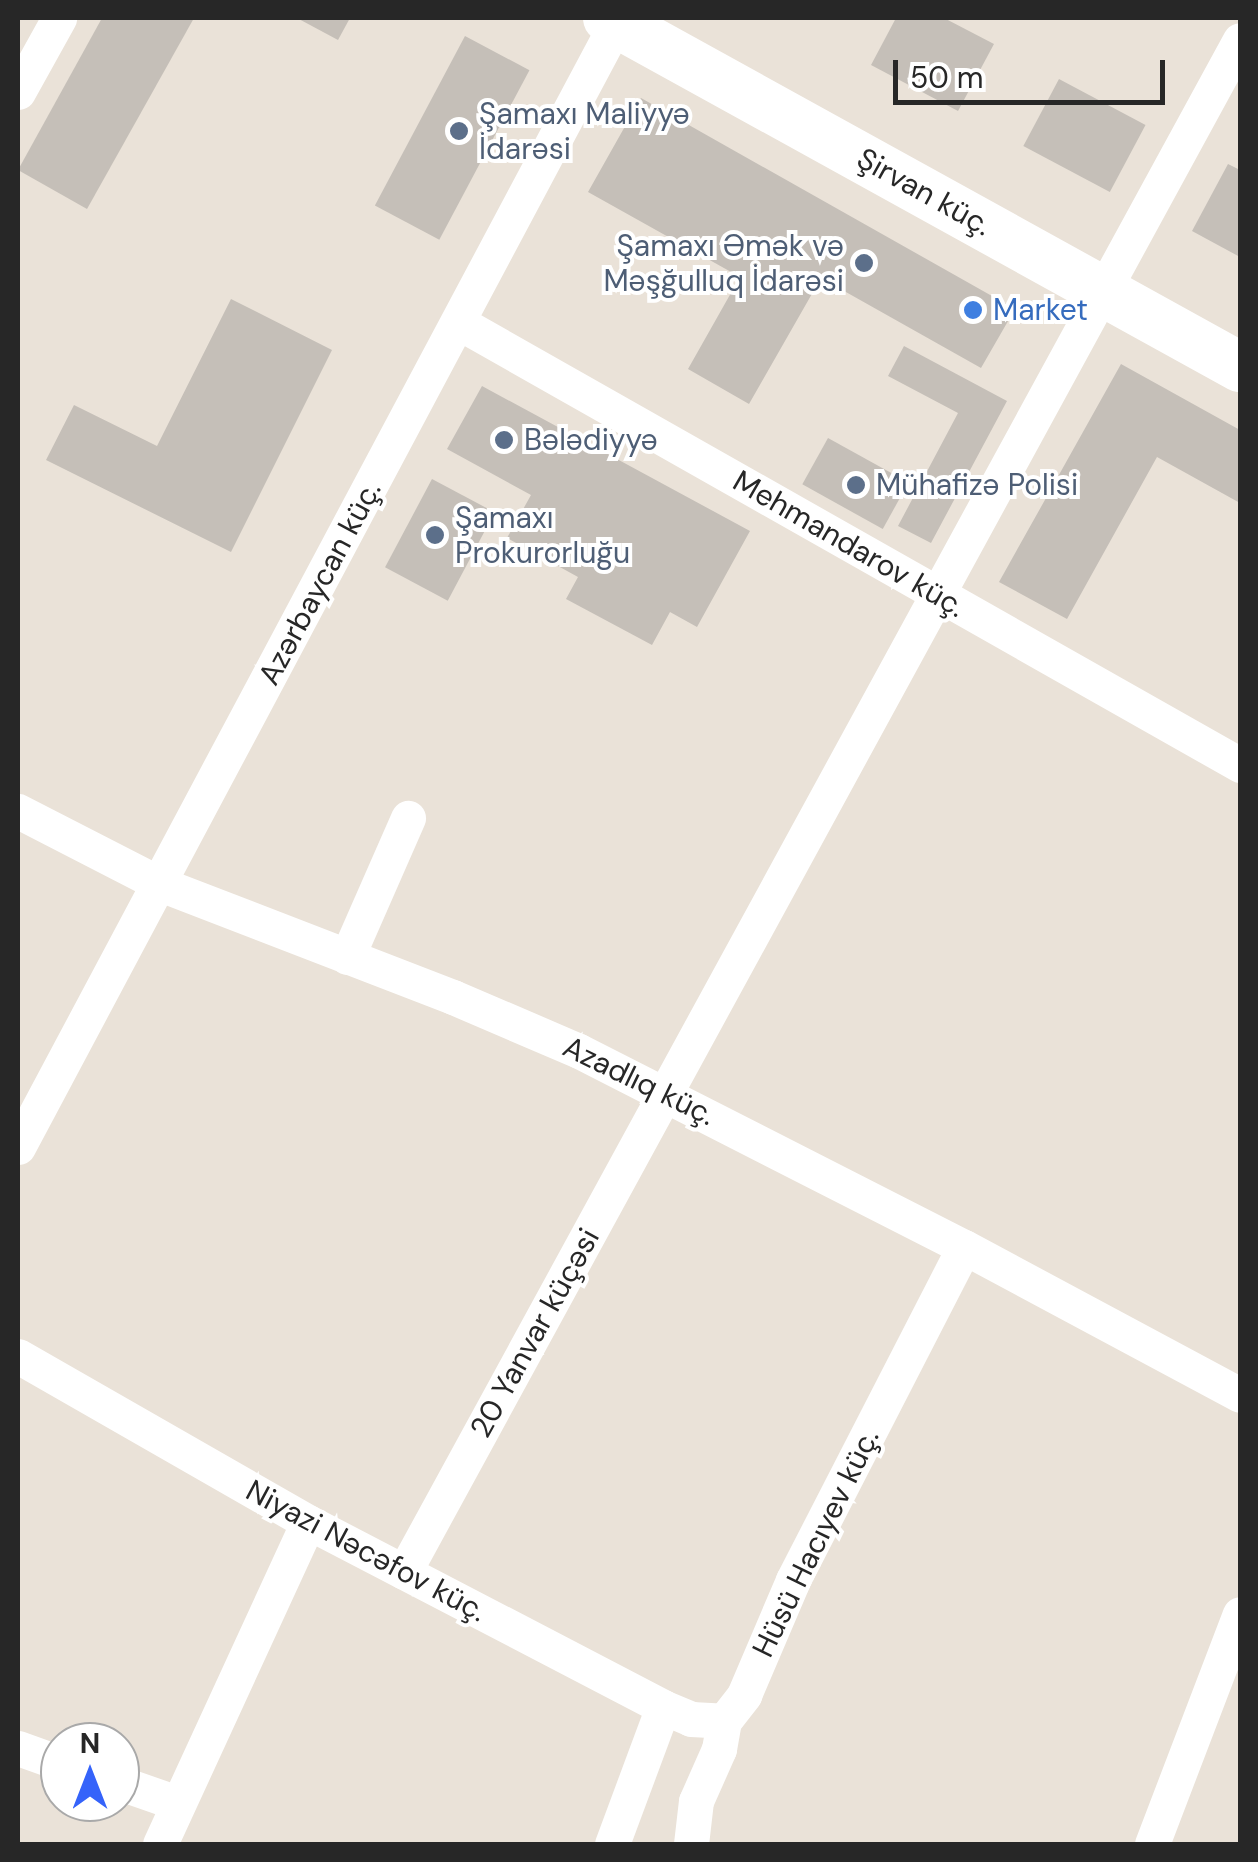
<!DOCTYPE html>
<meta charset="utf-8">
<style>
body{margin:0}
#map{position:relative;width:1258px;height:1862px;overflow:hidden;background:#eae2d8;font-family:"DM Sans",sans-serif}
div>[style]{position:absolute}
.building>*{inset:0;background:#c5bfb8;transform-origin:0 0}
.street>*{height:35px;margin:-17.5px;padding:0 17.5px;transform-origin:17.5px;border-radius:17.5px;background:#fff}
.secondary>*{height:50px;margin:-25px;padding:0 25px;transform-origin:25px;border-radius:25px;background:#fff}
.dots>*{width:28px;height:28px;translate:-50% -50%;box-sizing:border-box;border:5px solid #fff;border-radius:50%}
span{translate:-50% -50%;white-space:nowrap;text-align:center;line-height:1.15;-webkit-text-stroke:8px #fff;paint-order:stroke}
.service-label{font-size:30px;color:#4e5e75}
.left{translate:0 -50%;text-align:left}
.right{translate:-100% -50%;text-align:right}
.street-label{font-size:30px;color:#272727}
.shop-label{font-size:30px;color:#366cbe}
.frame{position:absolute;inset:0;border:20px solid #272727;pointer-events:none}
.north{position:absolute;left:40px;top:1722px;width:100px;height:100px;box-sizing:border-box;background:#fff;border:2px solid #a9a9a9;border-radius:50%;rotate:0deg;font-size:28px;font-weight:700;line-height:40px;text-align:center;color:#272727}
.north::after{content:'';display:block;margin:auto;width:35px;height:45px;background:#3563fa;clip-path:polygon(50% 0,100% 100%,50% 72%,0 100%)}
.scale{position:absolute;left:893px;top:60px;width:272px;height:45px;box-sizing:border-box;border:5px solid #272727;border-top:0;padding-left:12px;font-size:30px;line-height:35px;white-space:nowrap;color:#272727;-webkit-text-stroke:8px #fff;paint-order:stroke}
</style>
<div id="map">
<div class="building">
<div style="clip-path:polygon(102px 18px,194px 18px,87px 209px,18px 170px)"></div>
<div style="clip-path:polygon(297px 18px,350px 18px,338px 40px)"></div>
<div style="clip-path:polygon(896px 18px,944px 18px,994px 44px,958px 111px,871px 65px)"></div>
<div style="left:465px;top:36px;width:73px;height:192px;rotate:28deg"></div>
<div style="left:1059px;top:79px;width:98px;height:76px;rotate:28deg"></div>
<div style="clip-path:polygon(641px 98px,1015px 309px,981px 368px,821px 278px,749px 404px,688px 369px,740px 277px,588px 192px)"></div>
<div style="clip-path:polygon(1228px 164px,1240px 170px,1240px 257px,1192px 231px)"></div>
<div style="clip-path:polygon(231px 299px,332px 350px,231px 552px,46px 460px,74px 405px,157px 446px)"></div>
<div style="clip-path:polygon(904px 346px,1007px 401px,931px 543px,898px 526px,958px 413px,888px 376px)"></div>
<div style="clip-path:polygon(1121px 364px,1240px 430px,1240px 503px,1157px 457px,1067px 619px,999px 582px)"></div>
<div style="clip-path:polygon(482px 386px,750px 531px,697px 627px,670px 612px,652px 645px,566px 599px,578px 577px,507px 538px,531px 495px,447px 449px)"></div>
<div style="left:828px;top:438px;width:92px;height:53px;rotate:29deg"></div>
<div style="left:432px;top:479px;width:71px;height:100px;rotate:28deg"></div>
</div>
<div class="street">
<div style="left:18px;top:92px;width:85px;rotate:-61deg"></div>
<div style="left:458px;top:322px;width:899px;rotate:29.53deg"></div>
<div style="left:18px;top:811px;width:160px;rotate:27.2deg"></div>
<div style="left:160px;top:884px;width:314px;rotate:21.1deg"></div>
<div style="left:453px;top:997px;width:137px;rotate:23.2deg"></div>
<div style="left:579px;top:1051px;width:432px;rotate:27deg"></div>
<div style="left:964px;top:1247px;width:313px;rotate:28.2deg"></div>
<div style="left:347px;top:957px;width:152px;rotate:-66.3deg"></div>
<div style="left:18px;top:1147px;width:1279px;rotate:-61.97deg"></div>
<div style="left:18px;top:1356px;width:334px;rotate:29.8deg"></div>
<div style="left:308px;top:1522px;width:400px;rotate:27.5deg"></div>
<div style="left:663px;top:1707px;width:30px;rotate:23deg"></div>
<div style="left:691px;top:1719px;width:33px;rotate:3deg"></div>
<div style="left:404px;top:1572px;width:1745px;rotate:-61.38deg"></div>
<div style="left:18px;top:1748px;width:45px;rotate:19.7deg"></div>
<div style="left:120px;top:1783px;width:60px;rotate:19.3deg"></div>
<div style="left:160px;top:1844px;width:354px;rotate:-65.3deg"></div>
<div style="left:612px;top:1844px;width:146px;rotate:-69.6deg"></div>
<div style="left:691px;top:1844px;width:43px;rotate:-83.4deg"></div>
<div style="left:696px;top:1801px;width:57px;rotate:-66.1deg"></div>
<div style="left:719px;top:1749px;width:28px;rotate:-80deg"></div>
<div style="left:724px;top:1721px;width:33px;rotate:-52deg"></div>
<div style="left:744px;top:1695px;width:125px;rotate:-66.9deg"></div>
<div style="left:793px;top:1580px;width:374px;rotate:-62.8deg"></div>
<div style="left:1152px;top:1844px;width:246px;rotate:-69.1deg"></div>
</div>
<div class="secondary">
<div style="left:608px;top:18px;width:722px;rotate:28.91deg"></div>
</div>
<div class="dots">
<div style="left:459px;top:131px;background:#5c6f8a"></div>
<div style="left:864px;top:263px;background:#5c6f8a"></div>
<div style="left:973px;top:310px;background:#3f7fe0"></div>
<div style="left:504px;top:440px;background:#5c6f8a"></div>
<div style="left:856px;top:485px;background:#5c6f8a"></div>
<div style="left:435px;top:535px;background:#5c6f8a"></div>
</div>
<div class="service-label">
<span class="left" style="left:479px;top:131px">Şamaxı Maliyyə<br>İdarəsi</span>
<span class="right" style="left:844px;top:263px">Şamaxı Əmək və<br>Məşğulluq İdarəsi</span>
<span class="left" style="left:524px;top:440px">Bələdiyyə</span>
<span class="left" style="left:876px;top:485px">Mühafizə Polisi</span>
<span class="left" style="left:455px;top:535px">Şamaxı<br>Prokurorluğu</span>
</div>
<div class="street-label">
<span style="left:924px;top:192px;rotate:29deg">Şirvan küç.</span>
<span style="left:849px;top:544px;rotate:30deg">Mehmandarov küç.</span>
<span style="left:320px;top:583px;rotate:-62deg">Azərbaycan küç.</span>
<span style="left:639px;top:1081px;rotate:26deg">Azadlıq küç.</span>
<span style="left:535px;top:1333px;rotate:-61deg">20 Yanvar küçəsi</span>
<span style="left:816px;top:1543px;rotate:-64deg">Hüsü Hacıyev küç.</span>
<span style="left:366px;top:1551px;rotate:28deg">Niyazi Nəcəfov küç.</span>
</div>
<div class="shop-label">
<span class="left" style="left:993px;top:310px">Market</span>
</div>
<div class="frame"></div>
<div class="north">N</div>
<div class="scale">50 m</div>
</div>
